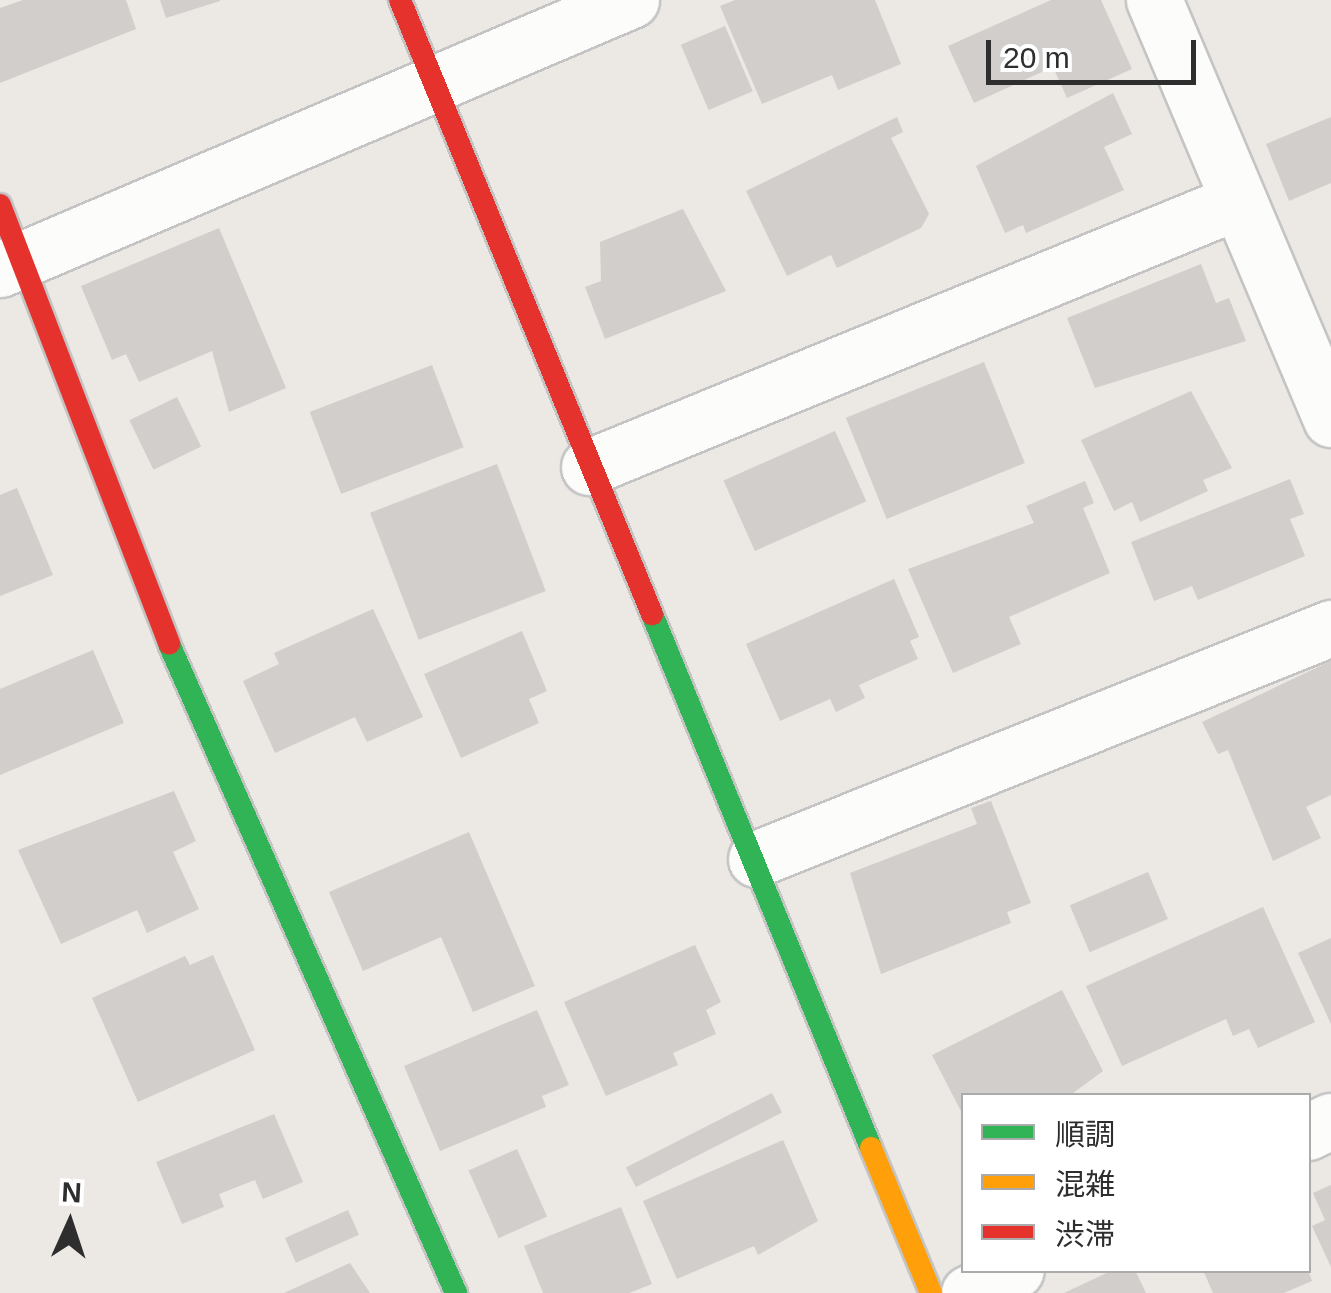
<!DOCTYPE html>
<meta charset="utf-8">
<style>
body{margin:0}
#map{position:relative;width:1331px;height:1293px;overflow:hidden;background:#ece8e4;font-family:Helvetica,"Noto Sans JP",sans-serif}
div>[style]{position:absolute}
.building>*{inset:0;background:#d1cecb;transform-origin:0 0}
.roads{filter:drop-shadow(2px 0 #c5c4c5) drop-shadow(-2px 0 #c5c4c5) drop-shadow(0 2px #c5c4c5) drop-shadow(0 -2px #c5c4c5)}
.street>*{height:55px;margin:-27.5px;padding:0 27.5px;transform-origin:27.5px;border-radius:27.5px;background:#fcfcfb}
.fast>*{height:22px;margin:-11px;padding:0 11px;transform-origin:11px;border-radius:11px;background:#30b455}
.slow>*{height:22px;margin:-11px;padding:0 11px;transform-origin:11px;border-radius:11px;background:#ff9f0a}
.jam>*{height:22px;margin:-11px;padding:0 11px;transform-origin:11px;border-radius:11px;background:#e5322d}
span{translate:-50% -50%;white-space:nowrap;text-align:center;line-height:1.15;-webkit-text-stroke:10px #fff;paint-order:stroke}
.legend{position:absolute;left:961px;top:1093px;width:350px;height:180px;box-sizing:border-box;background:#fff;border:2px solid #ababab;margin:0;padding:12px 18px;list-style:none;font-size:30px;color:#2e2e2e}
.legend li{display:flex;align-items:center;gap:20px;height:50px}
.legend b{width:50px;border:2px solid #ababab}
.north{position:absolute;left:20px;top:1173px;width:100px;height:100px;-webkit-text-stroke:8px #fff;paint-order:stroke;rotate:3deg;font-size:28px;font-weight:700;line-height:40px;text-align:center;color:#2e2e2e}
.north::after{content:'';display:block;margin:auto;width:35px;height:45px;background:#2e2e2e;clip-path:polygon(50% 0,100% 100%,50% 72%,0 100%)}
.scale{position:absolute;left:986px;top:40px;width:210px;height:45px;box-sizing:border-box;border:5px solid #2e2e2e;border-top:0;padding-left:12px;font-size:30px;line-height:35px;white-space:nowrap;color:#2e2e2e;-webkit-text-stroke:8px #fff;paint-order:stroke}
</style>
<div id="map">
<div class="building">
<div style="clip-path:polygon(23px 0,126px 0,136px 29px,0 83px,0 8px)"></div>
<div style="clip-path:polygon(160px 0,220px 0,220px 1px,166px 18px)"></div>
<div style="clip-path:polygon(735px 0,875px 0,901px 64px,838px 90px,832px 75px,762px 104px,720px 6px)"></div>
<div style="clip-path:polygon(1051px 0,1101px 0,1132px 69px,1067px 98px,1053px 67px,974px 103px,948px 46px)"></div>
<div style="left:725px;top:26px;width:71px;height:48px;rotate:67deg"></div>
<div style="clip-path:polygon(1113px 93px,1132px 134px,1104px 147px,1124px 190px,1026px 233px,1023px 225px,1005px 233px,976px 166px)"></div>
<div style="clip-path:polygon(897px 117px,903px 132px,891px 138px,929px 214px,921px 228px,837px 268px,831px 255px,787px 276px,746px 191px)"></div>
<div style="clip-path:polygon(1331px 117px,1331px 183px,1289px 201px,1266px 144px)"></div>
<div style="clip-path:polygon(683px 209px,726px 291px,605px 339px,585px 287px,601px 281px,600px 242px)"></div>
<div style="clip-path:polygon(219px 228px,286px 388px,229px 412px,212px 351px,139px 382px,126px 354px,112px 360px,81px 286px)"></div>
<div style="clip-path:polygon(1201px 264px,1216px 303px,1229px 298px,1246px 341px,1095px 388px,1067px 318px)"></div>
<div style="left:984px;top:362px;width:109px;height:149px;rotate:68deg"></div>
<div style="left:432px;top:365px;width:88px;height:131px;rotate:69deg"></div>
<div style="clip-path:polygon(1191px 391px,1232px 468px,1203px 480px,1208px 491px,1140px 522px,1132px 502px,1114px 511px,1081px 440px)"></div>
<div style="left:177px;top:397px;width:55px;height:53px;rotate:64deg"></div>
<div style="left:835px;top:431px;width:77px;height:122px;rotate:66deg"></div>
<div style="left:497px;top:464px;width:136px;height:136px;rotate:69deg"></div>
<div style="clip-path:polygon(1290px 479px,1304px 514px,1290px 519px,1305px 556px,1198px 600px,1192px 586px,1154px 601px,1131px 542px)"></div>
<div style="clip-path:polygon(1085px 481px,1094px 503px,1083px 508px,1110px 573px,1009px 617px,1021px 644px,953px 673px,908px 569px,1034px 523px,1026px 506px)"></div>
<div style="clip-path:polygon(17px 488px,53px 575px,0 596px,0 495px)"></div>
<div style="clip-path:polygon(894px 579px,919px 637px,910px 641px,918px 659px,859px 685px,865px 698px,836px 712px,830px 699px,780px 721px,746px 644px)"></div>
<div style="clip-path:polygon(373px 609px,423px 717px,367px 742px,355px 717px,275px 753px,243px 681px,279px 664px,274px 653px)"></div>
<div style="clip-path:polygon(522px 631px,547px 691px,529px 699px,539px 723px,461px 758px,424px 674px)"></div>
<div style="clip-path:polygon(93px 650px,124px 723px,0 775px,0 689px)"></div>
<div style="clip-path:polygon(1331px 661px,1331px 795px,1306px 807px,1321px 838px,1273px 861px,1228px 750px,1218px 754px,1202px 722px)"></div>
<div style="clip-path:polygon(174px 791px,196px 841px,173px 852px,199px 909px,147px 933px,137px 910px,61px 944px,18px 850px)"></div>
<div style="clip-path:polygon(991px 801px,1031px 903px,1007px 912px,1011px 923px,881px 974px,850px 873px,977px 824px,971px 808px)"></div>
<div style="clip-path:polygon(469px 832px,535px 986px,473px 1012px,441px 937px,363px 971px,329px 892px)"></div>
<div style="left:1148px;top:872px;width:51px;height:85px;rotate:67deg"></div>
<div style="clip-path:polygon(1263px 907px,1315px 1022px,1258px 1048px,1249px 1029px,1233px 1036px,1226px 1019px,1122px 1066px,1086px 986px)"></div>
<div style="clip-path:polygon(1331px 938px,1331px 1024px,1298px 953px)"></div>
<div style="clip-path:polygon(695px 945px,721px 1002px,706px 1010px,716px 1034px,673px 1053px,678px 1065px,606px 1096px,564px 1002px)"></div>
<div style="clip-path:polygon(213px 955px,255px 1050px,138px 1102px,92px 998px,185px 956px,190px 965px)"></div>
<div style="clip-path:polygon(1062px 990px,1103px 1071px,1069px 1096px,964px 1096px,964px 1117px,932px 1055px)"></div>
<div style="clip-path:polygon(537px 1010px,569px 1085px,542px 1096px,546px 1107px,440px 1151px,404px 1066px)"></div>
<div style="left:772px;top:1093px;width:22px;height:164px;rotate:63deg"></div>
<div style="clip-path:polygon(274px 1114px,303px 1182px,263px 1199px,255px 1180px,219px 1194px,224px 1207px,182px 1224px,156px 1162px)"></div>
<div style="clip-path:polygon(783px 1140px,818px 1221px,758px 1255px,754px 1246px,677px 1279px,643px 1201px)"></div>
<div style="left:517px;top:1149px;width:74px;height:53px;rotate:66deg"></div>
<div style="clip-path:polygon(1331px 1185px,1331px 1267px,1312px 1226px,1325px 1220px,1313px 1193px)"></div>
<div style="clip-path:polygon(621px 1207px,652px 1284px,629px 1293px,543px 1293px,524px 1246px)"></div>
<div style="left:348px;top:1210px;width:27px;height:69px;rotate:66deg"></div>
<div style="clip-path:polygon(350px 1263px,370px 1293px,284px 1293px)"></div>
<div style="clip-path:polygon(1113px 1270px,1135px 1270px,1146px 1293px,1064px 1293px)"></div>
<div style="clip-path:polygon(1203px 1270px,1308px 1270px,1312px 1281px,1284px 1293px,1213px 1293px)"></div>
</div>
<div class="roads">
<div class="street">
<div style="left:1154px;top:0;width:455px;rotate:67.1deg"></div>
<div style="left:0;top:269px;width:686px;rotate:-23.09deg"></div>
<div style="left:589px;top:467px;width:699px;rotate:-22.27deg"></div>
<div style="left:756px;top:859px;width:620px;rotate:-21.89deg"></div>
<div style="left:1308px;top:1132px;width:25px;rotate:-26deg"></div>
<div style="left:969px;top:1293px;width:52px;rotate:-26.1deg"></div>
</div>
<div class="fast">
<div style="left:652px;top:614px;width:577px;rotate:67.7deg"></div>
<div style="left:169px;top:644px;width:710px;rotate:66.14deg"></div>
</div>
<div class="slow">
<div style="left:871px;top:1148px;width:157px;rotate:67.5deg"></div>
</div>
<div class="jam">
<div style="left:400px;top:0;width:664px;rotate:67.69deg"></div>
<div style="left:0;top:205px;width:470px;rotate:68.9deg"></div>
</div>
</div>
<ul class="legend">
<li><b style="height:12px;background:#30b455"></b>順調</li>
<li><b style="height:12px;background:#ff9f0a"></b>混雑</li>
<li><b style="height:12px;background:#e5322d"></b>渋滞</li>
</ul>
<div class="north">N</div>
<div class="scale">20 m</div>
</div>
